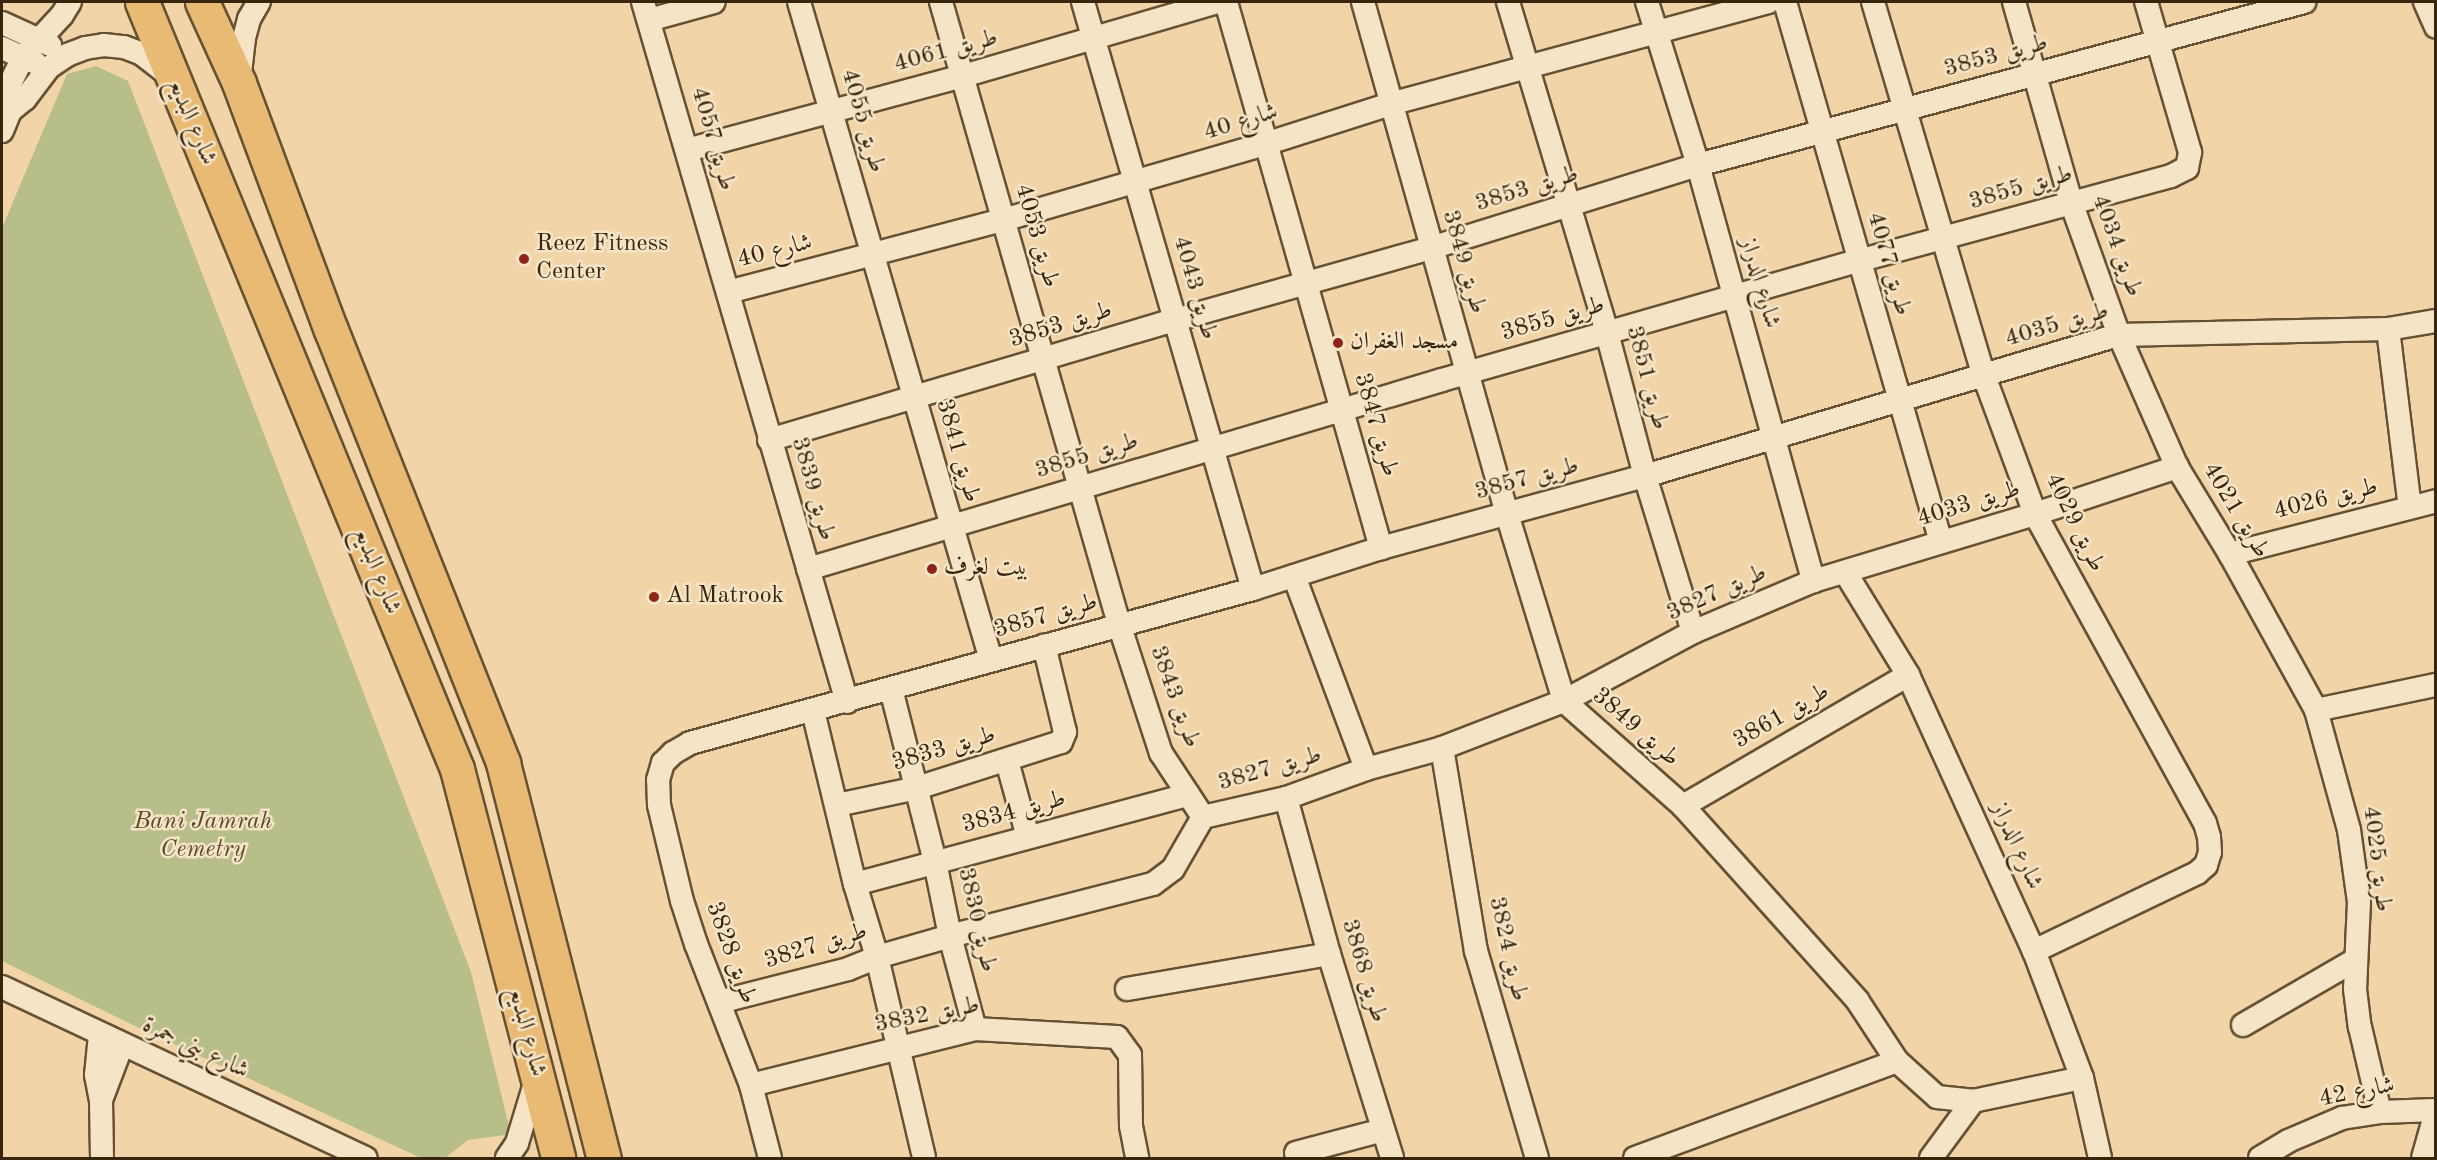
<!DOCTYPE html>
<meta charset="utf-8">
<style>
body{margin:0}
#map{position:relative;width:2437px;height:1160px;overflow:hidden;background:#f1d5a8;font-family:"Old Standard TT",Amiri,serif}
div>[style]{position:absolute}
.green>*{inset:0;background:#b7be8a}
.roads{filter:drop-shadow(2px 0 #665134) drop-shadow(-2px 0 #665134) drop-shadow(0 2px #665134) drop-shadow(0 -2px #665134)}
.minor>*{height:22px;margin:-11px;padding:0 11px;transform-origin:11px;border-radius:11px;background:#f6e4c6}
.primary>*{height:33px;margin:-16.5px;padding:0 16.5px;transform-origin:16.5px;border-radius:16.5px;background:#e8ba74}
.dots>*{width:16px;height:16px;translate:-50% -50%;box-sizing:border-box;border:3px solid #f6e4c6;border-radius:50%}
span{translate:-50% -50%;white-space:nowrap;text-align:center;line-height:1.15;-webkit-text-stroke:5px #f6e4c6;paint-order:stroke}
.street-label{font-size:24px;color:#38250d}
.poi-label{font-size:24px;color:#38250d}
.left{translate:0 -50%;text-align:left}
.park-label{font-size:24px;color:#584b2c;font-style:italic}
.frame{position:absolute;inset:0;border:3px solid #38250d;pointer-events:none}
</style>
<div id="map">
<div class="green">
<div style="clip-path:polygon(96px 66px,128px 81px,471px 972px,511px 1134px,468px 1140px,445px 1158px,421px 1158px,135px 1026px,2px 961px,2px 228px,67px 74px)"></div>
</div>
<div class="roads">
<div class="minor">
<div style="left:643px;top:2px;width:729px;rotate:73.75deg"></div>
<div style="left:799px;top:2px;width:685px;rotate:73.73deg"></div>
<div style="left:941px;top:2px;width:647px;rotate:74.03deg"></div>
<div style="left:1119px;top:624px;width:136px;rotate:72deg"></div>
<div style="left:1161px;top:753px;width:77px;rotate:56.7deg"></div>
<div style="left:1083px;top:2px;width:611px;rotate:73.85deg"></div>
<div style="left:1226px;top:2px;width:568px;rotate:74.15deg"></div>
<div style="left:1363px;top:2px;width:532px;rotate:74.29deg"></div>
<div style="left:1507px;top:514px;width:195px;rotate:73deg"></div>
<div style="left:1564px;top:701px;width:159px;rotate:41.4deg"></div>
<div style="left:1683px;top:806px;width:261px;rotate:48.1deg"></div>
<div style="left:1857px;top:1000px;width:73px;rotate:56.7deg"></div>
<div style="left:1897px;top:1061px;width:54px;rotate:42deg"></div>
<div style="left:1937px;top:1097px;width:36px;rotate:6deg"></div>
<div style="left:1973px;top:1101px;width:111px;rotate:-11.9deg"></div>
<div style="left:1508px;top:2px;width:345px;rotate:73.3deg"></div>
<div style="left:1607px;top:333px;width:148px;rotate:75.1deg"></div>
<div style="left:1645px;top:476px;width:163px;rotate:72.9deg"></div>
<div style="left:1647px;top:2px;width:171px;rotate:72.6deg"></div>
<div style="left:1698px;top:165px;width:432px;rotate:74.5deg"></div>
<div style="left:1785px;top:2px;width:562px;rotate:73.89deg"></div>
<div style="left:1873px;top:2px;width:390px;rotate:73.5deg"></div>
<div style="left:1984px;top:376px;width:147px;rotate:69.7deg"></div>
<div style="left:2035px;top:514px;width:353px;rotate:61.2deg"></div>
<div style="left:2205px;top:823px;width:15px;rotate:74deg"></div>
<div style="left:2209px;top:837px;width:15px;rotate:86deg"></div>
<div style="left:2210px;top:852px;width:14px;rotate:107deg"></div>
<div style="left:2206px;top:865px;width:12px;rotate:138deg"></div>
<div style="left:2197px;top:873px;width:181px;rotate:154.4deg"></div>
<div style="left:2014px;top:2px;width:208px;rotate:74.1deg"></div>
<div style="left:2071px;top:202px;width:141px;rotate:70.2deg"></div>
<div style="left:2119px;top:335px;width:144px;rotate:66.3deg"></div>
<div style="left:2177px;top:467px;width:102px;rotate:58.7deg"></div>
<div style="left:2230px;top:554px;width:178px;rotate:61.1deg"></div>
<div style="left:2316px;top:710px;width:124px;rotate:74.6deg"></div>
<div style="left:2349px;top:830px;width:73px;rotate:82.1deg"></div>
<div style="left:2359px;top:902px;width:87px;rotate:92.6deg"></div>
<div style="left:2355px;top:989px;width:38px;rotate:83deg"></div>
<div style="left:2360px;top:1027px;width:87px;rotate:76.8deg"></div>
<div style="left:2425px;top:2px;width:27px;rotate:66deg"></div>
<div style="left:649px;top:20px;width:67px;rotate:-15.5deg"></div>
<div style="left:2px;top:23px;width:53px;rotate:24.6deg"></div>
<div style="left:2px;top:48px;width:37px;rotate:24deg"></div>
<div style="left:239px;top:82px;width:44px;rotate:-83.5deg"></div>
<div style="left:244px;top:38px;width:20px;rotate:-75deg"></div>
<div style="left:249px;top:19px;width:20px;rotate:-60deg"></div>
<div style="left:10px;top:111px;width:25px;rotate:-92deg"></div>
<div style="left:9px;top:86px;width:32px;rotate:-64deg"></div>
<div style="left:23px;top:57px;width:57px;rotate:-47.1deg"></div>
<div style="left:62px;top:15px;width:15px;rotate:-58deg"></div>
<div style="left:2px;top:131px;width:22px;rotate:-68deg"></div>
<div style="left:10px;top:111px;width:19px;rotate:-39deg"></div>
<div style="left:25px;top:99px;width:39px;rotate:-53deg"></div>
<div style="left:48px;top:68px;width:23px;rotate:-34deg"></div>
<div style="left:67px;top:55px;width:19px;rotate:-21deg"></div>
<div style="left:85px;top:48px;width:19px;rotate:-9deg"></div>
<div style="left:104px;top:45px;width:20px;rotate:6deg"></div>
<div style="left:124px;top:47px;width:19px;rotate:21deg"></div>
<div style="left:142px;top:54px;width:34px;rotate:38deg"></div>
<div style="left:687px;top:150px;width:286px;rotate:-15deg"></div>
<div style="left:963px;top:76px;width:266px;rotate:-16.2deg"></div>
<div style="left:728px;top:292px;width:284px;rotate:-14.7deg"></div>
<div style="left:1003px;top:220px;width:273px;rotate:-16.2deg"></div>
<div style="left:1265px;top:144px;width:131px;rotate:-17.7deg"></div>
<div style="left:1390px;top:104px;width:392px;rotate:-15.1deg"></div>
<div style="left:2388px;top:329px;width:179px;rotate:83deg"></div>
<div style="left:769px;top:440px;width:423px;rotate:-16.5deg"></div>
<div style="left:1175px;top:320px;width:266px;rotate:-15.7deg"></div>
<div style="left:1431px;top:248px;width:280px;rotate:-17.3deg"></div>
<div style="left:1698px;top:165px;width:628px;rotate:-15.05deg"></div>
<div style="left:2230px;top:554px;width:213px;rotate:-14.4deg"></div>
<div style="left:808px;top:569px;width:662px;rotate:-16.6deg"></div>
<div style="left:1442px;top:380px;width:433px;rotate:-16deg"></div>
<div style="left:1858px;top:261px;width:324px;rotate:-15.2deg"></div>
<div style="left:2171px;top:176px;width:18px;rotate:-27deg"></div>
<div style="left:2187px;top:168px;width:16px;rotate:-79deg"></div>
<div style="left:2190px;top:152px;width:156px;rotate:-106.3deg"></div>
<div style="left:1845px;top:572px;width:121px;rotate:58.5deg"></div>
<div style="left:1908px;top:675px;width:303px;rotate:65.5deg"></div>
<div style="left:2034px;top:951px;width:136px;rotate:69.3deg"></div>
<div style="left:2082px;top:1078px;width:82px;rotate:77.3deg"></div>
<div style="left:1294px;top:576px;width:206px;rotate:69.5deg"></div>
<div style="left:891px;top:689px;width:179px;rotate:75.7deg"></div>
<div style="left:935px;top:862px;width:76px;rotate:78.5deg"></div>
<div style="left:950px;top:936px;width:96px;rotate:75deg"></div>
<div style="left:2316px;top:710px;width:123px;rotate:-11.8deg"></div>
<div style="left:813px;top:711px;width:178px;rotate:76.4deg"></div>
<div style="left:855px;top:884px;width:76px;rotate:73.2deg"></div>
<div style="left:877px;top:957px;width:206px;rotate:76.8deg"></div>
<div style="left:1442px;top:748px;width:206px;rotate:80.5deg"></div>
<div style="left:1476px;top:951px;width:216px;rotate:73.6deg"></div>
<div style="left:1007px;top:761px;width:79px;rotate:74.6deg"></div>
<div style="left:1286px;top:798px;width:162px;rotate:74.6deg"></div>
<div style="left:1329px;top:954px;width:214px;rotate:72.8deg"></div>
<div style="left:837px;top:805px;width:82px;rotate:-12deg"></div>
<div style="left:917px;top:788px;width:151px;rotate:-17.7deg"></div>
<div style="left:1061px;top:742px;width:11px;rotate:-68deg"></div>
<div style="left:1065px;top:732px;width:89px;rotate:-103.6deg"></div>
<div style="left:1683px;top:806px;width:260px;rotate:-30.2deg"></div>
<div style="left:855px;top:884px;width:345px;rotate:-15deg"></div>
<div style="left:2px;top:987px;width:402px;rotate:25.2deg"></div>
<div style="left:1127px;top:989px;width:205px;rotate:-9.8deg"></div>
<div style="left:719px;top:1002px;width:133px;rotate:-14.3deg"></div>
<div style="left:848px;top:969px;width:31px;rotate:-22deg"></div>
<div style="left:877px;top:957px;width:76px;rotate:-16deg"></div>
<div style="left:950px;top:936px;width:210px;rotate:-14.4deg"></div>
<div style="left:1153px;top:884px;width:25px;rotate:-37deg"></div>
<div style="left:1173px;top:869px;width:60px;rotate:-60deg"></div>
<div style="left:1203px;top:817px;width:85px;rotate:-12.9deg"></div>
<div style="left:1286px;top:798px;width:85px;rotate:-19.9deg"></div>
<div style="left:1366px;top:769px;width:79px;rotate:-15.4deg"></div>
<div style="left:1442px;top:748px;width:131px;rotate:-21.1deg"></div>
<div style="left:1564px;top:701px;width:146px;rotate:-28.1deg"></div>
<div style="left:1693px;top:632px;width:130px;rotate:-23deg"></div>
<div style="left:1813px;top:581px;width:232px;rotate:-16.8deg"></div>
<div style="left:2035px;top:514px;width:150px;rotate:-18.3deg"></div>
<div style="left:2243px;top:1025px;width:129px;rotate:-30.1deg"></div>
<div style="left:100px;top:1035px;width:40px;rotate:95.7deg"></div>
<div style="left:96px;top:1075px;width:25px;rotate:79deg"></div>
<div style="left:101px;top:1100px;width:58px;rotate:89deg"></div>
<div style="left:751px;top:1085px;width:231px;rotate:-14deg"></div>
<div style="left:975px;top:1029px;width:142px;rotate:3.2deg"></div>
<div style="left:1117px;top:1037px;width:22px;rotate:54deg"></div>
<div style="left:1130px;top:1055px;width:71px;rotate:89.2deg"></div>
<div style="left:1131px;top:1126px;width:33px;rotate:79deg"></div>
<div style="left:101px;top:1100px;width:59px;rotate:-69.1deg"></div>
<div style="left:1296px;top:1153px;width:90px;rotate:-14.8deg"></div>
<div style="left:507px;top:1158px;width:18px;rotate:-56deg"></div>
<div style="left:517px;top:1143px;width:66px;rotate:-73.2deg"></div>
<div style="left:770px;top:1158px;width:75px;rotate:-104.6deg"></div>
<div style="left:751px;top:1085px;width:151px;rotate:-111.3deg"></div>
<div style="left:696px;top:944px;width:45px;rotate:-108deg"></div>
<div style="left:682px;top:901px;width:99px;rotate:-103.5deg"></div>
<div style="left:659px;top:805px;width:25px;rotate:-92deg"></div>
<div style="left:658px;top:780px;width:18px;rotate:-74deg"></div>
<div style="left:663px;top:763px;width:14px;rotate:-45deg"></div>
<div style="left:673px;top:753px;width:20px;rotate:-30deg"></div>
<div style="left:690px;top:743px;width:584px;rotate:-15.3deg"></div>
<div style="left:1253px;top:589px;width:134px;rotate:-17.8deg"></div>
<div style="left:1381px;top:548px;width:274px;rotate:-15.3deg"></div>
<div style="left:1645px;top:476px;width:495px;rotate:-16.6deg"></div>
<div style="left:2119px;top:335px;width:269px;rotate:-1.3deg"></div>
<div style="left:2388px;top:329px;width:49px;rotate:-9.5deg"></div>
<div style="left:1635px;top:1158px;width:279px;rotate:-20.3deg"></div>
<div style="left:1931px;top:1158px;width:71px;rotate:-53.6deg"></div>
<div style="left:2260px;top:1158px;width:33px;rotate:-31deg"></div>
<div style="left:2288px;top:1141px;width:59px;rotate:-23.1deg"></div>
<div style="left:2342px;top:1118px;width:38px;rotate:-9deg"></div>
<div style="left:2380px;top:1112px;width:56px;rotate:-2deg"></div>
<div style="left:2423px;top:1158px;width:48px;rotate:-74.2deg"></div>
</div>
<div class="primary">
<div style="left:142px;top:2px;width:829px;rotate:67.67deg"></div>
<div style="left:457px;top:769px;width:402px;rotate:75.4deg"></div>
<div style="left:202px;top:2px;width:89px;rotate:65.4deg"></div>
<div style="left:239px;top:83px;width:264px;rotate:69.6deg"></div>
<div style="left:331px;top:330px;width:466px;rotate:68.3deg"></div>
<div style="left:503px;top:763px;width:408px;rotate:75.7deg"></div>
</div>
</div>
<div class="dots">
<div style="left:524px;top:259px;background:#8f2418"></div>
<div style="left:1338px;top:343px;background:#8f2418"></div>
<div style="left:932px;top:569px;background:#8f2418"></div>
<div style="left:654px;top:597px;background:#8f2418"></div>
</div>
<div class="street-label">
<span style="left:946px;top:52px;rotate:-15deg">طريق 4061</span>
<span style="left:1996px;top:57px;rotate:-15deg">طريق 3853</span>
<span style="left:862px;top:121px;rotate:74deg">طريق 4055</span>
<span style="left:191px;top:122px;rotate:67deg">شارع البديع</span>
<span style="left:1241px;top:123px;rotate:-17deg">شارع 40</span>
<span style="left:712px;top:139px;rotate:74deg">طريق 4057</span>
<span style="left:2021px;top:189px;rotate:-16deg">طريق 3855</span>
<span style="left:1527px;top:190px;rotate:-17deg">طريق 3853</span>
<span style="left:1036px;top:236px;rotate:74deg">طريق 4053</span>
<span style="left:2116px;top:246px;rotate:70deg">طريق 4034</span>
<span style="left:775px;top:252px;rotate:-14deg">شارع 40</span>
<span style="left:1463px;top:262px;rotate:74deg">طريق 3849</span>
<span style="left:1888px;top:264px;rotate:74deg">طريق 4077</span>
<span style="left:1759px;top:283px;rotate:74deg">شارع الدراز</span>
<span style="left:1194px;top:288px;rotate:74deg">طريق 4043</span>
<span style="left:1553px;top:320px;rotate:-16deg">طريق 3855</span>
<span style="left:1061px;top:326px;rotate:-17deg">طريق 3853</span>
<span style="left:2057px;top:326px;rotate:-16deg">طريق 4035</span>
<span style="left:1646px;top:378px;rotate:75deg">طريق 3851</span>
<span style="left:1375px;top:425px;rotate:74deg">طريق 3847</span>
<span style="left:957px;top:451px;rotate:74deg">طريق 3841</span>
<span style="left:1087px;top:457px;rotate:-17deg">طريق 3855</span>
<span style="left:1527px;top:480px;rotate:-15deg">طريق 3857</span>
<span style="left:812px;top:489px;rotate:74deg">طريق 3839</span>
<span style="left:2326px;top:500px;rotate:-14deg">طريق 4026</span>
<span style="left:1969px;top:505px;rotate:-17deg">طريق 4033</span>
<span style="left:2235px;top:511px;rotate:59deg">طريق 4021</span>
<span style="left:2074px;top:523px;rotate:64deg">طريق 4029</span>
<span style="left:376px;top:571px;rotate:68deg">شارع البديع</span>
<span style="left:1717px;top:594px;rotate:-24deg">طريق 3827</span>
<span style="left:1046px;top:617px;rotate:-16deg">طريق 3857</span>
<span style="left:1174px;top:697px;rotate:70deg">طريق 3843</span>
<span style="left:1782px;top:717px;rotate:-30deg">طريق 3861</span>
<span style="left:1635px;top:728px;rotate:41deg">طريق 3849</span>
<span style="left:944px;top:750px;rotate:-16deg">طريق 3833</span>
<span style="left:1270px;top:770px;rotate:-16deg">طريق 3827</span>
<span style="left:1014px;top:813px;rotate:-15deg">طريق 3834</span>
<span style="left:2016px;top:846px;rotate:66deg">شارع الدراز</span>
<span style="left:2376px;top:859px;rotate:83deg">طريق 4025</span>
<span style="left:976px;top:920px;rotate:77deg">طريق 3830</span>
<span style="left:816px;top:947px;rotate:-17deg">طريق 3827</span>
<span style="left:1507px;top:949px;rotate:77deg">طريق 3824</span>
<span style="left:730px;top:953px;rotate:70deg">طريق 3828</span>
<span style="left:1363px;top:971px;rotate:73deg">طريق 3868</span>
<span style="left:927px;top:1016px;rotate:-11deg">طريق 3832</span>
<span style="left:526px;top:1032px;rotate:75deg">شارع البديع</span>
<span style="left:195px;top:1049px;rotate:25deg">شارع بني جمرة</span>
<span style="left:2357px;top:1093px;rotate:-11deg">شارع 42</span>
</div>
<div class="poi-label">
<span class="left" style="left:536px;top:259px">Reez Fitness<br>Center</span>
<span class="left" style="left:1350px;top:343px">مسجد الغفران</span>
<span class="left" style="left:944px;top:569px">بيت لغرف</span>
<span class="left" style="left:666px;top:597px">Al Matrook</span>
</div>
<div class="park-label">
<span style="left:203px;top:837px">Bani Jamrah<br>Cemetry</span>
</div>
<div class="frame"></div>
</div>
